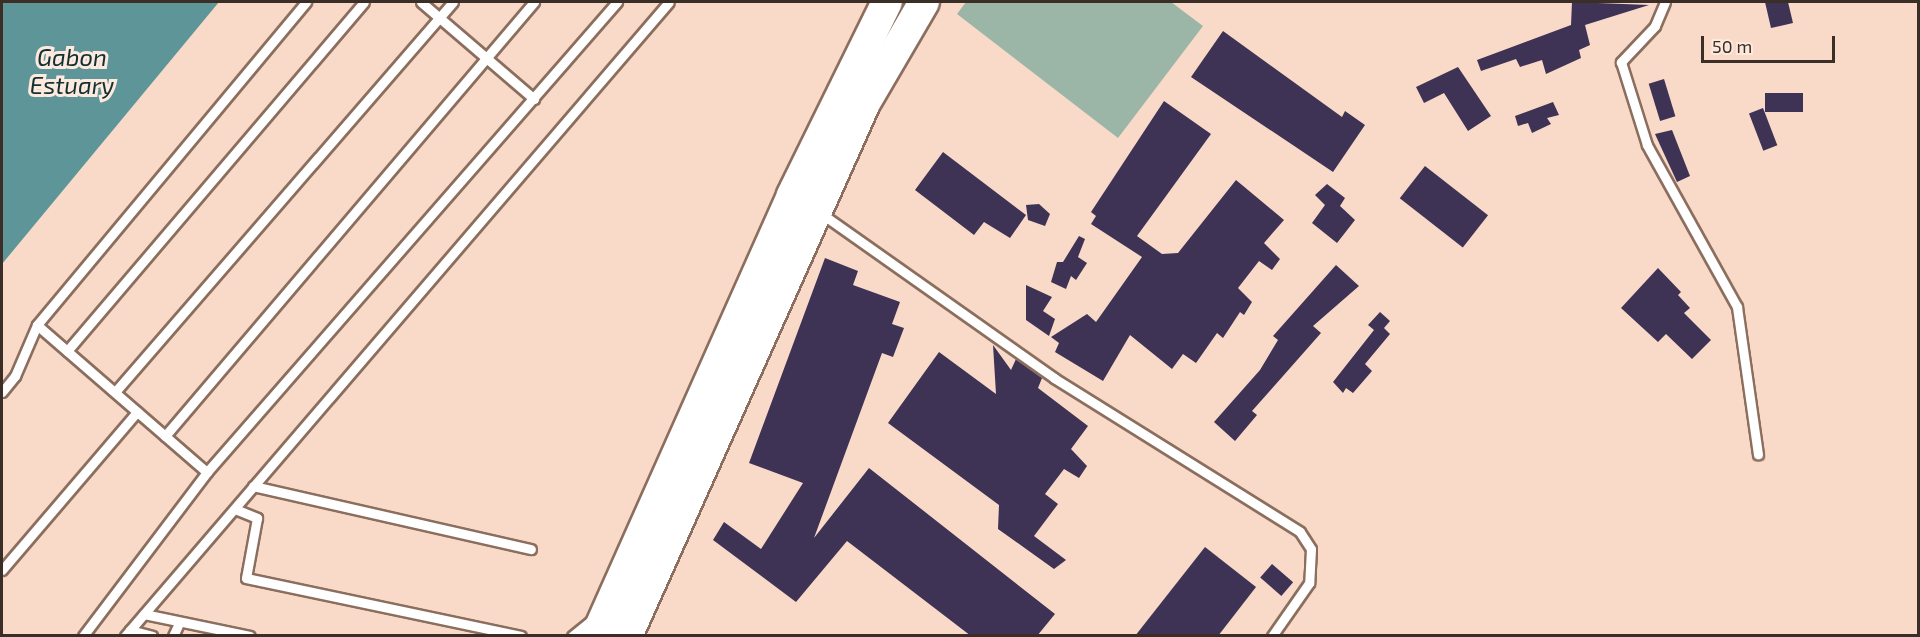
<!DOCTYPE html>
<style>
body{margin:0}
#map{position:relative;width:1920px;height:637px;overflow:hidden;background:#f9d9c7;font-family:"Exo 2",sans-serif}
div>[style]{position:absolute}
.green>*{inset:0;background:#9bb6a6}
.water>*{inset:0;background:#5d9598}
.building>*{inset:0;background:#3e3355;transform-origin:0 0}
.roads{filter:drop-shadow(2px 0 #8b6e5e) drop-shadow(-2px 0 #8b6e5e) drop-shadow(0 2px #8b6e5e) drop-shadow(0 -2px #8b6e5e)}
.service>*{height:9px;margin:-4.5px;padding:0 4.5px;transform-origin:4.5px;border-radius:4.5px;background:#fff}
.trunk>*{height:30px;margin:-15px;padding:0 15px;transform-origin:15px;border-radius:15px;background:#fff}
span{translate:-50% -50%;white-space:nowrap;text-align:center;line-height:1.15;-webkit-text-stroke:6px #fde9de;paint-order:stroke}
.water-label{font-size:24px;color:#123032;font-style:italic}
.frame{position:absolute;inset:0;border:3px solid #3b2e27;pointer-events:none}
.scale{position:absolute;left:1701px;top:36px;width:134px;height:27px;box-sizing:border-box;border:3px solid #3b2e27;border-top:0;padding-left:8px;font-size:18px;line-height:21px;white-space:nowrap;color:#3b2e27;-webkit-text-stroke:4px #fde9de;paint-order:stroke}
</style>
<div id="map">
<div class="green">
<div style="clip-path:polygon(966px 2px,1171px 2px,1203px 26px,1118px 138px,957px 14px)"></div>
</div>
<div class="water">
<div style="clip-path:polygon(2px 2px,219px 2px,2px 264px)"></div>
</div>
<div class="building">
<div style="clip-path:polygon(1572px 2px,1649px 5px,1585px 25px,1590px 45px,1579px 50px,1581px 58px,1546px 74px,1542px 60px,1520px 67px,1516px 59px,1481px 71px,1477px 60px,1571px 25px)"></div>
<div style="clip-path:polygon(1765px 2px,1788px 2px,1793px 23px,1771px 28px)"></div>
<div style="clip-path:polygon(1223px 31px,1342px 117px,1345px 111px,1365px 125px,1333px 172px,1191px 77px)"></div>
<div style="clip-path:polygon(1458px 67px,1491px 116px,1468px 131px,1444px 93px,1424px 103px,1416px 87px)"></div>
<div style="left:1664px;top:79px;width:39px;height:16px;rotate:73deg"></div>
<div style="left:1803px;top:93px;width:19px;height:38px;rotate:90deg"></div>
<div style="clip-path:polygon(1164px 101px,1211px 134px,1137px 236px,1162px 254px,1178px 253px,1236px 180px,1284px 220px,1264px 243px,1280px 259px,1272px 270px,1259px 261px,1238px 288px,1252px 302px,1244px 315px,1240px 312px,1223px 338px,1217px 333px,1196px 363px,1183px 354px,1172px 369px,1130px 335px,1103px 381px,1055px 352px,1059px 343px,1051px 337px,1087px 314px,1096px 322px,1142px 257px,1091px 224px,1096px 216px,1091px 212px)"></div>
<div style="clip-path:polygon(1553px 102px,1559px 115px,1547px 118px,1551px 124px,1532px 133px,1528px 123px,1518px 126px,1515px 116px)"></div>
<div style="left:1763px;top:108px;width:40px;height:15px;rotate:69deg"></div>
<div style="clip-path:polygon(1672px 130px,1690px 176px,1677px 182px,1655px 134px)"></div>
<div style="clip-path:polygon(943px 152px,1026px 215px,1010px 238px,984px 222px,974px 235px,915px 190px)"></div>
<div style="left:1425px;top:166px;width:80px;height:41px;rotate:38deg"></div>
<div style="clip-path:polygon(1327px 184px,1345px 198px,1340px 206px,1355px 220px,1337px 243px,1312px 223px,1325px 205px,1315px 195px)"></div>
<div style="clip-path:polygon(1039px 204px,1050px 214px,1045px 226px,1028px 220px,1026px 205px)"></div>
<div style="clip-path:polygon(1079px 236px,1085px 239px,1078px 257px,1087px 263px,1076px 280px,1071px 276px,1066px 289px,1051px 282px,1057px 262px,1063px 262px)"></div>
<div style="clip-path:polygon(825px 258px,858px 271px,853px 285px,900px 302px,892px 324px,904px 328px,893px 357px,882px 353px,814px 538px,869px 468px,1055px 614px,1037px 636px,971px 636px,847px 541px,796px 602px,713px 540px,724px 522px,761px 549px,803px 483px,749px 463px)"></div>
<div style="clip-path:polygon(1336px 265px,1359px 286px,1313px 326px,1321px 333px,1252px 411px,1257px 415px,1235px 441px,1214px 422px,1260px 370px,1278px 340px,1273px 336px)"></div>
<div style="clip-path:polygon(1658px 268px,1681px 292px,1678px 295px,1690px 308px,1684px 313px,1711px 340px,1692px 359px,1666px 334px,1658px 342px,1621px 308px)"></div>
<div style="clip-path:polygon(1026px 285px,1052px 297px,1043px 311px,1055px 319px,1049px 336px,1026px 320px)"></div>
<div style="clip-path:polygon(1380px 312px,1390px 321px,1384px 328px,1390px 334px,1365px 364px,1372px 371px,1353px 393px,1346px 388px,1343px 393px,1333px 382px,1374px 330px,1368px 325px)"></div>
<div style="clip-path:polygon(993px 345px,1011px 370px,1016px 359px,1042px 378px,1038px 388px,1088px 426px,1071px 449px,1087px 466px,1079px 478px,1064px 469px,1045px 494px,1058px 504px,1034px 536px,1066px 560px,1054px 569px,998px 529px,999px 505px,888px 423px,939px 352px,996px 394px)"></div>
<div style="clip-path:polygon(1205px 547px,1256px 587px,1218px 636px,1135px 636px)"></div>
<div style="left:1272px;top:564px;width:28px;height:18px;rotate:41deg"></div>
</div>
<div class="roads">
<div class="service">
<div style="left:306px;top:2px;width:420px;rotate:129.8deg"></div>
<div style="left:37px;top:325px;width:225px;rotate:40.9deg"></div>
<div style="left:207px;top:472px;width:624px;rotate:-48.9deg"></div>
<div style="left:421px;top:2px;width:149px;rotate:40.6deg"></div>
<div style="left:1665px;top:2px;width:26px;rotate:113deg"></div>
<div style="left:1655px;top:26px;width:50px;rotate:133.4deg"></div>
<div style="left:1621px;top:62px;width:87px;rotate:72.6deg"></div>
<div style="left:1647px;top:145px;width:185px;rotate:60.9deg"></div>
<div style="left:1737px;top:307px;width:149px;rotate:81.9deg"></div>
<div style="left:819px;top:212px;width:288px;rotate:35.2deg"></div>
<div style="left:1054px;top:378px;width:290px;rotate:32deg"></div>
<div style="left:1300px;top:532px;width:20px;rotate:57deg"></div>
<div style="left:1311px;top:549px;width:34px;rotate:93deg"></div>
<div style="left:1309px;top:583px;width:65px;rotate:124.9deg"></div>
<div style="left:67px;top:351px;width:458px;rotate:-49.6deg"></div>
<div style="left:2px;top:392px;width:21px;rotate:-51deg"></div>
<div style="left:15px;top:376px;width:56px;rotate:-66.7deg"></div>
<div style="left:115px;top:392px;width:516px;rotate:-49.09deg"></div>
<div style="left:165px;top:436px;width:570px;rotate:-49.63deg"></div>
<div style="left:253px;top:486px;width:285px;rotate:12.8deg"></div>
<div style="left:235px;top:509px;width:24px;rotate:22deg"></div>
<div style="left:257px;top:518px;width:61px;rotate:100.4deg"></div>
<div style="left:246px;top:578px;width:281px;rotate:11.9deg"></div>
<div style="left:2px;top:570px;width:208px;rotate:-49.5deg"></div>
<div style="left:144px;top:614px;width:108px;rotate:11.7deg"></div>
<div style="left:130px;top:630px;width:23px;rotate:15deg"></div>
<div style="left:83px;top:636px;width:206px;rotate:-52.9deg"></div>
<div style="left:125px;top:636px;width:835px;rotate:-49.37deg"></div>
<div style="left:173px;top:636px;width:14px;rotate:-65deg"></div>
<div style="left:572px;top:636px;width:26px;rotate:-39deg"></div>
</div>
<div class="trunk">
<div style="left:596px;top:636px;width:483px;rotate:-66deg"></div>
<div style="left:792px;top:195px;width:215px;rotate:-63.8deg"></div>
<div style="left:627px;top:636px;width:584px;rotate:-65.94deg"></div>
<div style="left:865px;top:103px;width:117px;rotate:-59.7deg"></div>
</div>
</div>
<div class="water-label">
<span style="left:72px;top:71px">Gabon<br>Estuary</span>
</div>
<div class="frame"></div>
<div class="scale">50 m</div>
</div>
